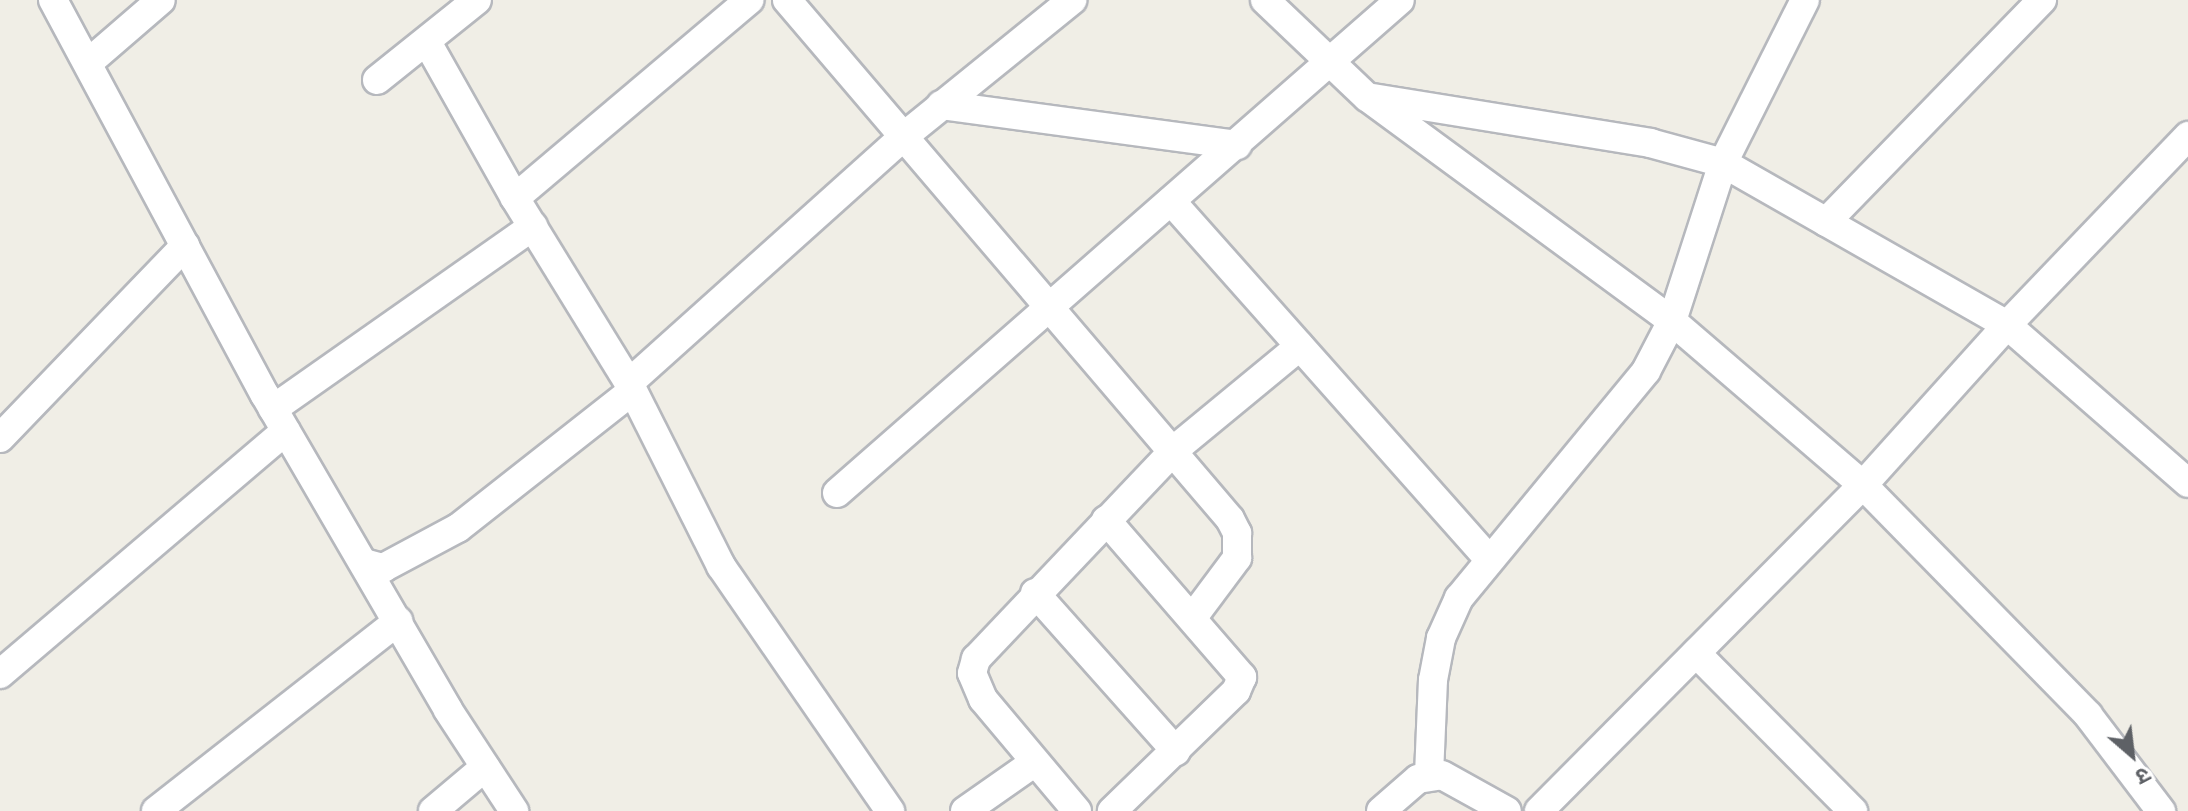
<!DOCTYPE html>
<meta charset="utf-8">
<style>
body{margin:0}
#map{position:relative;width:2188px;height:811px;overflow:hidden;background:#f0eee6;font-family:Jost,"Noto Sans Devanagari",sans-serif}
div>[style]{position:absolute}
.roads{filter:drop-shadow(2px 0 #b6b8bd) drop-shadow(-2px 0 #b6b8bd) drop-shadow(0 2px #b6b8bd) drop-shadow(0 -2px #b6b8bd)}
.minor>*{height:28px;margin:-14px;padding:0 14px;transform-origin:14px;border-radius:14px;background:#fff}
span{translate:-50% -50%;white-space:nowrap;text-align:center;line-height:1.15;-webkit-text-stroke:6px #fff;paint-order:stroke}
.north{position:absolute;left:2092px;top:715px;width:80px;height:80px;-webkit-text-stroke:6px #fff;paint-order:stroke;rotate:152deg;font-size:22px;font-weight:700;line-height:32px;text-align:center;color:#5e6166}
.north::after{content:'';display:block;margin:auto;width:28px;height:36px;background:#5e6166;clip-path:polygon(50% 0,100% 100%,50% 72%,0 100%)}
</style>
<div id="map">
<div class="roads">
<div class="minor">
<div style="left:53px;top:0;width:448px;rotate:61.8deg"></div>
<div style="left:265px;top:395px;width:364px;rotate:59.8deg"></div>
<div style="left:448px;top:710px;width:121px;rotate:56.8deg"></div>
<div style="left:787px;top:0;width:682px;rotate:49.52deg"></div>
<div style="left:1230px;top:519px;width:16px;rotate:63deg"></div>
<div style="left:1237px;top:533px;width:25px;rotate:90deg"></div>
<div style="left:1237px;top:558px;width:74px;rotate:126.7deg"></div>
<div style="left:1265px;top:0;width:141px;rotate:43.6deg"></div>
<div style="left:1367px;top:97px;width:378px;rotate:36.3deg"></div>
<div style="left:1672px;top:321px;width:252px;rotate:40.7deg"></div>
<div style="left:1863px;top:485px;width:322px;rotate:45.6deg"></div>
<div style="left:2088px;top:715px;width:121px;rotate:52.8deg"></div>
<div style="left:427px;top:42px;width:179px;rotate:60.6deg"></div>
<div style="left:515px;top:198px;width:217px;rotate:58.4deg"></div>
<div style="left:629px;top:383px;width:205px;rotate:63.3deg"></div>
<div style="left:721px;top:566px;width:298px;rotate:55.4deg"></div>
<div style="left:88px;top:63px;width:96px;rotate:-40.8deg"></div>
<div style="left:377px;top:80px;width:128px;rotate:-38.7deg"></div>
<div style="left:1373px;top:98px;width:281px;rotate:9.2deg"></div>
<div style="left:1650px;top:143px;width:76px;rotate:15.3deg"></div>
<div style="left:1723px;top:163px;width:327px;rotate:29.7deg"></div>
<div style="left:2007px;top:325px;width:240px;rotate:41.1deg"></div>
<div style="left:941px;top:105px;width:299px;rotate:7.7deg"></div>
<div style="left:515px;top:198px;width:307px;rotate:-40.2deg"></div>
<div style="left:1171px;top:201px;width:479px;rotate:48.4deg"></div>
<div style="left:1826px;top:222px;width:310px;rotate:-45.8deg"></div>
<div style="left:273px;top:409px;width:318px;rotate:-35.1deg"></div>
<div style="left:0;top:438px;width:267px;rotate:-46.1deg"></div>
<div style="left:837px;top:493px;width:748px;rotate:-41.21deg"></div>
<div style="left:1106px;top:520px;width:208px;rotate:49.1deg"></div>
<div style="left:1242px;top:677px;width:15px;rotate:113deg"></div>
<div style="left:1236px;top:691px;width:173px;rotate:135.9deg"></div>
<div style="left:364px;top:563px;width:20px;rotate:15deg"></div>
<div style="left:383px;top:568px;width:85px;rotate:-28.1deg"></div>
<div style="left:458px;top:528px;width:220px;rotate:-38.2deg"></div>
<div style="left:631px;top:392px;width:9px;rotate:-103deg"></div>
<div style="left:629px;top:383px;width:368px;rotate:-41.9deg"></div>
<div style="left:903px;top:137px;width:218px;rotate:-39deg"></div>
<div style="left:1035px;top:593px;width:212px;rotate:48.3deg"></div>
<div style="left:1696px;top:653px;width:223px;rotate:45.2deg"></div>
<div style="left:0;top:674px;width:375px;rotate:-40.4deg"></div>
<div style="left:1429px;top:775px;width:95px;rotate:-87.6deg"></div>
<div style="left:1433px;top:680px;width:43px;rotate:-79.2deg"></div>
<div style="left:1441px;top:638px;width:44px;rotate:-65.8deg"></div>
<div style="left:1459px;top:598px;width:294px;rotate:-50.5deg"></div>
<div style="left:1646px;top:371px;width:56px;rotate:-62.5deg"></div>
<div style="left:1672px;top:321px;width:166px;rotate:-72.1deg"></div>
<div style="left:1723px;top:163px;width:182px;rotate:-63.3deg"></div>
<div style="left:156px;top:811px;width:308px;rotate:-38.1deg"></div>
<div style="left:433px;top:811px;width:68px;rotate:-40.2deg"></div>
<div style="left:965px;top:811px;width:85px;rotate:-35deg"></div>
<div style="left:1077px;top:811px;width:146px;rotate:-130deg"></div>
<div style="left:983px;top:699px;width:28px;rotate:-113deg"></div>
<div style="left:972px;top:673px;width:15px;rotate:-74deg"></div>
<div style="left:976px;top:659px;width:288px;rotate:-46.5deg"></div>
<div style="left:1174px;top:450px;width:163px;rotate:-39.5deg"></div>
<div style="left:1381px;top:811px;width:49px;rotate:-40.9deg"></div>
<div style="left:1418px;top:779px;width:24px;rotate:-9deg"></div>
<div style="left:1442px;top:775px;width:74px;rotate:29deg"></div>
<div style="left:1539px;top:811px;width:460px;rotate:-45.2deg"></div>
<div style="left:1863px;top:485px;width:215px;rotate:-48deg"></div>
<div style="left:2007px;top:325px;width:262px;rotate:-46.2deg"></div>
</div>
</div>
<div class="north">उ</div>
</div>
